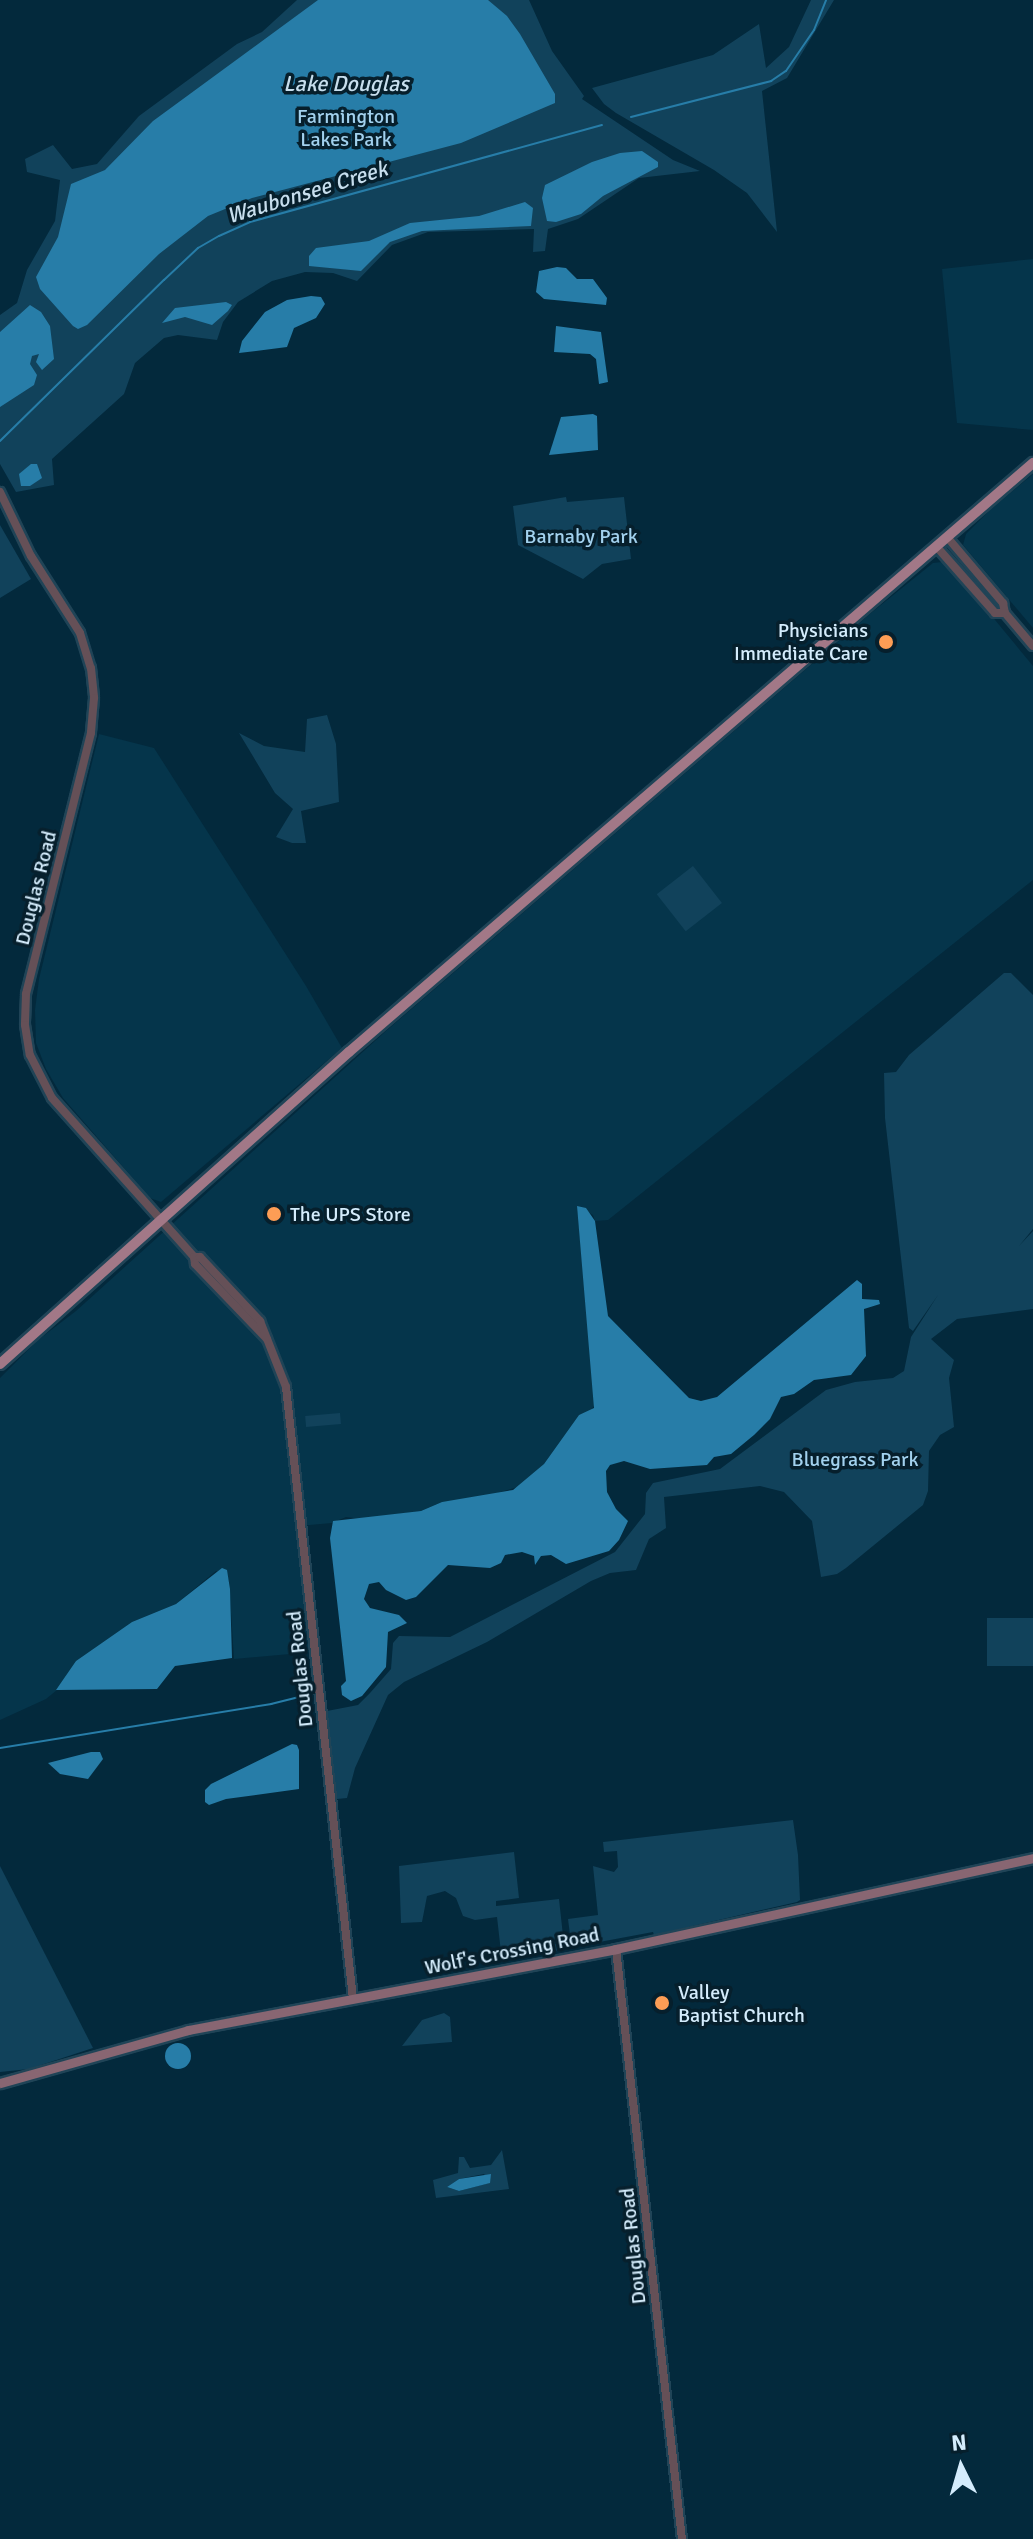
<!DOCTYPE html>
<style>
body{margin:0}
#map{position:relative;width:1033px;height:2539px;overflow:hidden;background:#03293c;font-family:Signika,sans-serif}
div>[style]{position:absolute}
.built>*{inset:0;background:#05354b}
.green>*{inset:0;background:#11425b;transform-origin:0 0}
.water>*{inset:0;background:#277da8}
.round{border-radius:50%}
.stream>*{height:2px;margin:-1px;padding:0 1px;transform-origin:1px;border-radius:1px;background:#277da8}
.roads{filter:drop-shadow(2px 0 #204457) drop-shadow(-2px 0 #204457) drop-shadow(0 2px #204457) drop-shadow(0 -2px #204457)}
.tertiary>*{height:8px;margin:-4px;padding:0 4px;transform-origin:4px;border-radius:4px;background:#655057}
.secondary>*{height:9px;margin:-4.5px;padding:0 4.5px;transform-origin:4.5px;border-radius:4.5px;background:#886672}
.primary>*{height:10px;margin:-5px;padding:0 5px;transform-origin:5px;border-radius:5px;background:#a27887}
.dots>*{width:22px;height:22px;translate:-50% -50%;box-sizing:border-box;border:4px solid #061f2c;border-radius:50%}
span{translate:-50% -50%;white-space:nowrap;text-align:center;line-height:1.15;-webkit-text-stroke:7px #061f2c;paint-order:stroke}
.park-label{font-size:20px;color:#a2d1ee}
.poi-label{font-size:20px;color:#d4ecfc}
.right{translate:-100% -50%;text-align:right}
.left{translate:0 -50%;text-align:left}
.street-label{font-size:20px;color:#d4ecfc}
.water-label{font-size:22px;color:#c7deed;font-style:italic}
.north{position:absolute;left:921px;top:2427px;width:80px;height:80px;-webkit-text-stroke:6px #061f2c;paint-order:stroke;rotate:355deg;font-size:22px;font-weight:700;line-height:32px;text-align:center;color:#d4ecfc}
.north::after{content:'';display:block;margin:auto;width:28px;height:36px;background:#d4ecfc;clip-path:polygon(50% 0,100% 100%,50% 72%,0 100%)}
</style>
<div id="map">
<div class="built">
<div style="clip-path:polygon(1033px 259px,1033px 430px,957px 423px,942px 269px)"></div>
<div style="clip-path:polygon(1033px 474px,1033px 628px,963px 545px,966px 534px,991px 509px)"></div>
<div style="clip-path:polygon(942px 562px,957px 574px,1033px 666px,1033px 880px,608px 1220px,595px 1221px,593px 1215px,577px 1206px,595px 1404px,591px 1411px,579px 1415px,544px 1464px,521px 1486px,484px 1497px,442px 1502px,421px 1511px,361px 1519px,346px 1517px,332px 1523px,298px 1526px,312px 1652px,234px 1659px,229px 1581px,227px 1575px,216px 1571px,176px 1604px,132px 1622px,76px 1661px,57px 1690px,46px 1699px,0 1720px,0 1378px,38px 1340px,76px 1311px,386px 1031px,871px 613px,933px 563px)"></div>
<div style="clip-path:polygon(99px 734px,154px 748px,306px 986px,342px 1048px,161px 1202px,150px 1198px,63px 1098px,46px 1069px,36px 1043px,35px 1010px,39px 979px)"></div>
</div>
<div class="green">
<div style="clip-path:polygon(297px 0,529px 0,552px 51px,584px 96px,582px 99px,673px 160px,700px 171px,639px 178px,578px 219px,548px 229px,545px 251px,533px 252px,534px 229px,428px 232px,392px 245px,357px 281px,333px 273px,305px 272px,272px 281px,238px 302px,223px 322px,217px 340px,178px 335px,164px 338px,135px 363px,124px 394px,52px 459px,54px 485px,16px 492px,0 464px,0 315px,17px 303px,27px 270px,55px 221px,60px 180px,27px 172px,25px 159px,53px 145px,72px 169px,97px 164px,139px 116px,237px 44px,262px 32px)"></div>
<div style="clip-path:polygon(811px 0,834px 0,787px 78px,762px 91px,777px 232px,747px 193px,714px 170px,616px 113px,604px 104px,592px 88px,713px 55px,759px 24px,766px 68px,789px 47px)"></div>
<div style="clip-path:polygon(566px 497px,567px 502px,624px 497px,631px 559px,602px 564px,583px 579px,518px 545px,513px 506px)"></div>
<div style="clip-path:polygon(0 525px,31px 579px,0 598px)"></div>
<div style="clip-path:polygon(327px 715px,336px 744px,339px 802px,301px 811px,306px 843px,292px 843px,276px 837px,293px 809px,275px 793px,239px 733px,264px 746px,305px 752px,307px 719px)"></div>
<div style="left:693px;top:866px;width:47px;height:46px;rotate:52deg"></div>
<div style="clip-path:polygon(1004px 973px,1011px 973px,1033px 995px,1033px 1229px,1019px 1246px,1033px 1231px,1033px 1309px,957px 1319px,931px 1339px,954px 1360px,949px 1378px,954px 1427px,940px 1435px,929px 1451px,928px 1491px,923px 1505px,846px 1568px,837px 1574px,821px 1577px,812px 1521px,784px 1492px,760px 1486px,664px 1497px,666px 1528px,649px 1539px,636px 1570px,610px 1573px,591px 1581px,487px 1642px,404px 1682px,388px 1695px,355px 1768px,347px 1798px,337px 1799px,327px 1711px,358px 1705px,370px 1693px,391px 1669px,393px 1643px,399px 1636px,450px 1637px,615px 1552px,645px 1514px,646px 1493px,653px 1483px,720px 1469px,826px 1390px,855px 1382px,893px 1378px,904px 1371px,911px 1337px,938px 1295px,913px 1331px,909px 1328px,885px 1118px,884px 1073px,896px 1072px,909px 1055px)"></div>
<div style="left:340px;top:1413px;width:11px;height:35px;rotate:85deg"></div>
<div style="left:1033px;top:1618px;width:48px;height:46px;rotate:90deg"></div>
<div style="clip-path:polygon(793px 1820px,798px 1855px,800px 1900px,797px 1902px,654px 1935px,653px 1932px,578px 1946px,571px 1943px,568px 1919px,598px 1915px,593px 1866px,614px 1872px,618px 1867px,617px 1851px,604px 1852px,603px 1842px)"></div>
<div style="clip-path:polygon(514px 1852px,519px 1898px,496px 1901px,496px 1906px,559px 1899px,564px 1945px,559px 1950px,502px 1961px,497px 1917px,475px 1920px,463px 1916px,456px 1898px,445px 1891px,427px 1896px,422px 1922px,401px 1923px,399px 1866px)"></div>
<div style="clip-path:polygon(0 1866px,93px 2048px,29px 2069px,0 2072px)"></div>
<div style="clip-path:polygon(444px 2013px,450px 2017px,452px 2042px,402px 2046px,422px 2020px)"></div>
<div style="clip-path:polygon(evenodd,502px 2150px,509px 2189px,436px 2198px,433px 2180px,458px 2173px,459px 2157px,464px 2157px,470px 2168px,491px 2165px,502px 2150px,484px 2174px,489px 2183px,459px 2191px,447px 2187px,459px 2179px,484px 2174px)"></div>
</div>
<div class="water">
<div style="clip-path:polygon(318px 0,488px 0,507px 16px,520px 34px,555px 94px,555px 103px,461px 143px,252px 198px,208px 216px,159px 254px,87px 325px,78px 329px,73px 326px,40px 289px,36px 277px,58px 237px,71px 184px,105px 170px,153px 121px)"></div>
<div style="clip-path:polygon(642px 151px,658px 162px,658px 167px,603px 196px,581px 214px,556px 222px,547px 221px,542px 198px,545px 185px,592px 162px,620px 153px)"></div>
<div style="clip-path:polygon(525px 202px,533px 208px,531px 226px,422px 231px,390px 242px,361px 271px,309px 266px,309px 256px,316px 248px,369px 241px,410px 223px,479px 216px)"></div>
<div style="clip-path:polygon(557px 267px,566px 268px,577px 279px,593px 279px,607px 298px,606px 305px,544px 299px,536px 292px,539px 271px)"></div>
<div style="clip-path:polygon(311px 296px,321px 297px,325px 304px,316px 318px,294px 328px,287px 347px,239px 353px,242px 341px,265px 312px,287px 300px)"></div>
<div style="clip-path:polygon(226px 302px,232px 305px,228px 311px,212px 325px,185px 317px,162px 323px,175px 308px)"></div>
<div style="clip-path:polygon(30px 305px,41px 312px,50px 326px,54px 359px,42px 370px,36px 362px,39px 354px,32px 356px,30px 364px,37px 375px,34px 385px,0 407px,0 332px)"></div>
<div style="clip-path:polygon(556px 326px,601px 332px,608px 382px,599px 384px,596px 359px,590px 354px,554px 352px)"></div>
<div style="clip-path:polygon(593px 414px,597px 416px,598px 450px,549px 455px,561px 417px)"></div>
<div style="clip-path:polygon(31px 464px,37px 464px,42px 478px,30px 486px,21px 486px,19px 474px)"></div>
<div style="clip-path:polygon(577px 1206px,586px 1208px,595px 1221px,608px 1316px,689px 1398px,701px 1401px,717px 1397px,857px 1280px,862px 1284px,862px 1299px,879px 1300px,880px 1304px,864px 1309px,866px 1356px,851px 1375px,814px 1380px,794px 1394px,781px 1397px,770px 1419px,754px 1435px,731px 1454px,714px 1457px,707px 1465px,650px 1469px,624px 1461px,610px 1465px,606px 1471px,607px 1492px,616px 1509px,628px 1521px,619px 1540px,609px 1551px,566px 1564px,551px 1555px,541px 1556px,535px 1565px,534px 1556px,522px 1552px,505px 1555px,501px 1563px,490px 1568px,448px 1565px,416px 1597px,406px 1600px,386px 1590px,379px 1582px,369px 1584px,364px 1599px,370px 1608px,399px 1615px,407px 1623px,388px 1632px,386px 1667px,362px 1696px,351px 1701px,342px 1695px,341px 1686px,346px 1681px,330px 1538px,333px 1521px,421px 1511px,442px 1502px,513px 1490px,544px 1464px,579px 1415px,594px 1408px)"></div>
<div style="clip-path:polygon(222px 1568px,227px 1570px,230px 1589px,232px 1658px,175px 1666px,157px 1689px,56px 1690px,76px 1661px,132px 1622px,176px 1604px)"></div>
<div style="clip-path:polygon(292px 1744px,297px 1745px,299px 1750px,299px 1789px,226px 1799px,209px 1805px,205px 1802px,205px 1790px,211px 1784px)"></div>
<div style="clip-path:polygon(91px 1752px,100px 1752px,103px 1759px,88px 1779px,60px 1774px,48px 1763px)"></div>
<div class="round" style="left:165px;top:2043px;width:26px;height:26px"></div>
<div style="clip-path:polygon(491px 2174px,490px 2183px,459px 2191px,447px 2187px,459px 2179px)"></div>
</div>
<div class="stream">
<div style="left:631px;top:117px;width:145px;rotate:-14.4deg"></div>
<div style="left:771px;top:81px;width:18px;rotate:-34deg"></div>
<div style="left:786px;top:71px;width:50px;rotate:-55.7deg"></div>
<div style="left:814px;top:30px;width:32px;rotate:-68deg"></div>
<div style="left:0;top:441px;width:230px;rotate:-44.5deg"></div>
<div style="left:164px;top:280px;width:47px;rotate:-43.3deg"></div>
<div style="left:198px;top:248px;width:24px;rotate:-30deg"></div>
<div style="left:219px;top:236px;width:34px;rotate:-24deg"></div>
<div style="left:250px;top:222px;width:365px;rotate:-15.4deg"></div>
<div style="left:0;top:1748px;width:275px;rotate:-9.2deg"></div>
<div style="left:271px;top:1704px;width:32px;rotate:-14deg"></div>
</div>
<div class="roads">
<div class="tertiary">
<div style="left:0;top:492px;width:71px;rotate:64.2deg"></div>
<div style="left:31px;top:556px;width:91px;rotate:57.5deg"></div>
<div style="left:80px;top:633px;width:37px;rotate:73deg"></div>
<div style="left:91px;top:668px;width:30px;rotate:84deg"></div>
<div style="left:94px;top:698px;width:35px;rotate:95deg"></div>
<div style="left:91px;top:733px;width:269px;rotate:104deg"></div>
<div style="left:26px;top:994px;width:31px;rotate:92deg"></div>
<div style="left:25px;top:1025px;width:30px;rotate:81deg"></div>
<div style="left:30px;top:1055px;width:48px;rotate:62.9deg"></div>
<div style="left:52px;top:1098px;width:213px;rotate:48.2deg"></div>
<div style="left:194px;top:1257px;width:7px;rotate:82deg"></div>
<div style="left:195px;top:1264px;width:104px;rotate:46.2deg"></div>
<div style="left:947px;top:537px;width:87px;rotate:49.7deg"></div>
<div style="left:1003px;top:603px;width:10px;rotate:79deg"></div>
<div style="left:1005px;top:613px;width:43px;rotate:49.7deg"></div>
<div style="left:936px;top:546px;width:89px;rotate:48.6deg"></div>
<div style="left:995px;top:613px;width:10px"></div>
<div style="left:194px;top:1257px;width:6px"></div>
<div style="left:200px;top:1257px;width:88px;rotate:46.8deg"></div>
<div style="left:260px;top:1321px;width:71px;rotate:68.5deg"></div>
<div style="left:286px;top:1387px;width:616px;rotate:83.75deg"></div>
<div style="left:616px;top:1949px;width:594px;rotate:83.62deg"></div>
</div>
<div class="secondary">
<div style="left:0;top:2083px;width:195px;rotate:-15.7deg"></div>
<div style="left:188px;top:2030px;width:436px;rotate:-10.7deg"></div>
<div style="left:616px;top:1949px;width:427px;rotate:-12.3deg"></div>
</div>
<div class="primary">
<div style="left:0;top:1364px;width:468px;rotate:-41.8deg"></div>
<div style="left:349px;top:1052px;width:903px;rotate:-40.73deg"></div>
</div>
</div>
<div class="dots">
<div style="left:886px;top:642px;background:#fd9d55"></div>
<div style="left:274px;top:1214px;background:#fd9d55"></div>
<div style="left:662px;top:2003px;background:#fd9d55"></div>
</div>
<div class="park-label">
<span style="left:346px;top:128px">Farmington<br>Lakes Park</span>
<span style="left:581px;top:536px">Barnaby Park</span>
<span style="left:855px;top:1459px">Bluegrass Park</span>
</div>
<div class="poi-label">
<span class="right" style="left:868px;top:642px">Physicians<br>Immediate Care</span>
<span class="left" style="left:290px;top:1214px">The UPS Store</span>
<span class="left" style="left:678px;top:2004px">Valley<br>Baptist Church</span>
</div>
<div class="street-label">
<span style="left:36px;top:888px;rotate:-76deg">Douglas Road</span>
<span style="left:300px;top:1669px;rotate:-96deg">Douglas Road</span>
<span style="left:512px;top:1951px;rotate:-11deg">Wolf's Crossing Road</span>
<span style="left:633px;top:2246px;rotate:-96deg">Douglas Road</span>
</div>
<div class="water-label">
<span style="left:346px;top:84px">Lake Douglas</span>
<span style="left:307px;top:192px;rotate:-17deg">Waubonsee Creek</span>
</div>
<div class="north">N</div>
</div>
